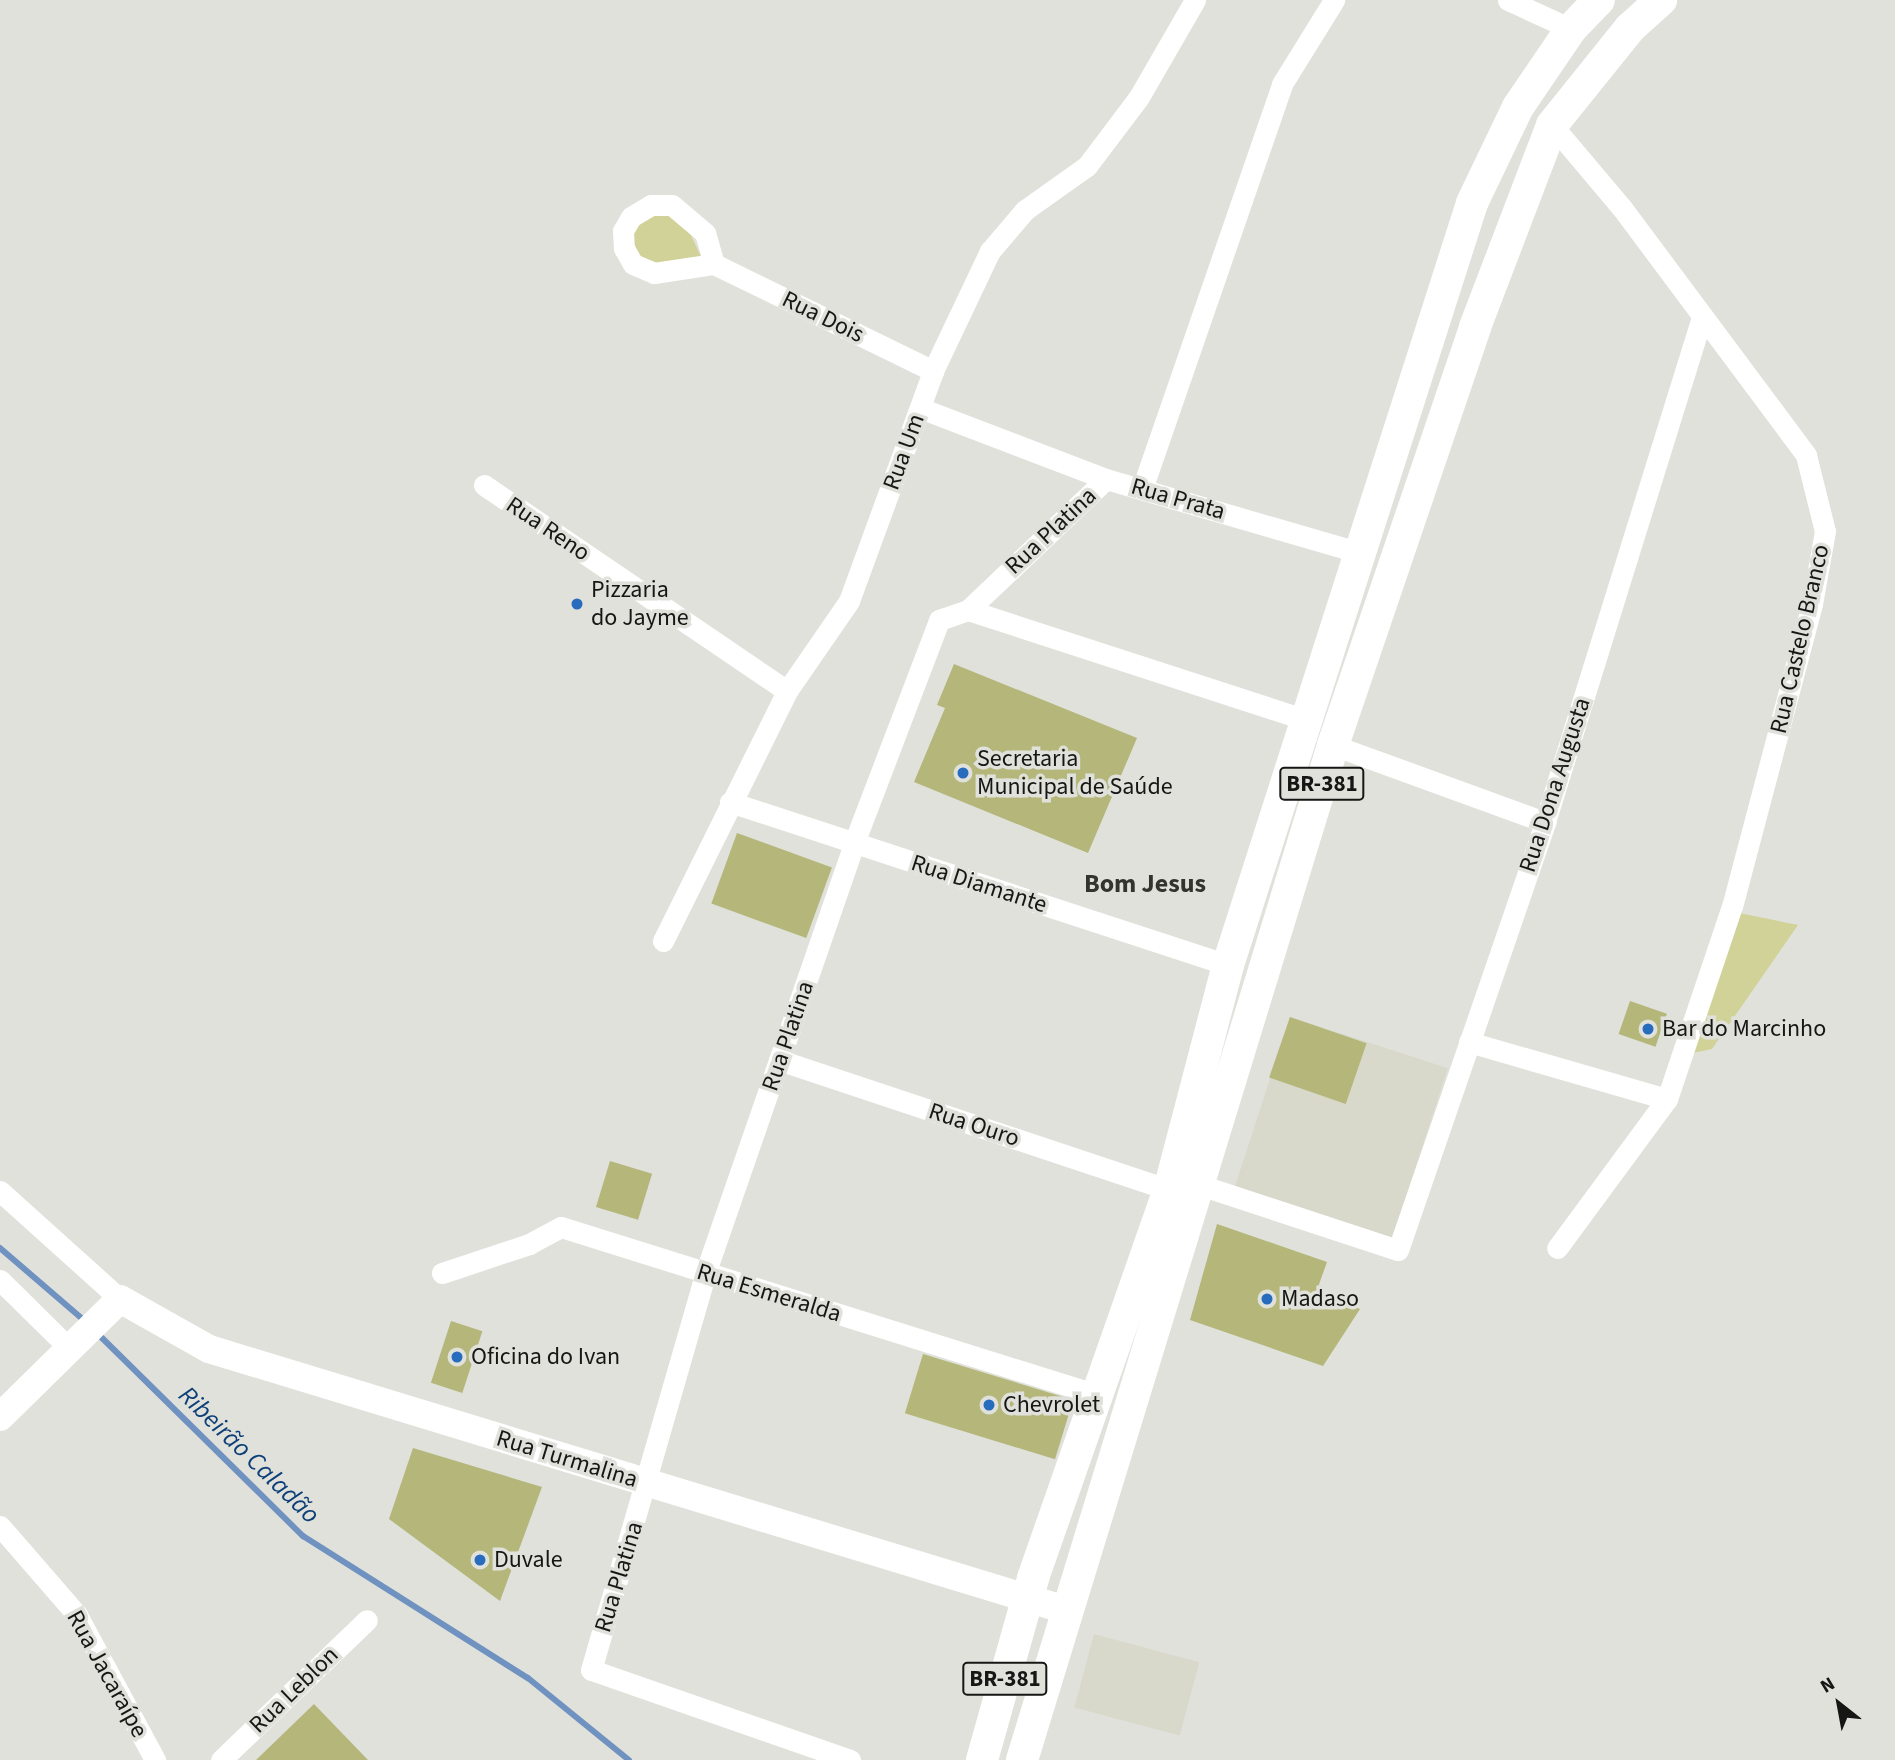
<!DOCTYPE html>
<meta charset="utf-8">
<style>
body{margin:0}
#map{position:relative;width:1895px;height:1760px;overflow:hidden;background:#e0e1db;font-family:"Source Sans 3",sans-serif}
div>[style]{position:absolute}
.built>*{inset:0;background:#d8d9cb;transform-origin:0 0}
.green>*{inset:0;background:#d0d298}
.stream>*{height:6px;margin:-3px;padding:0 3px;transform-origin:3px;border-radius:3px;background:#6f92c0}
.building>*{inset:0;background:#b4b67a;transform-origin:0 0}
.minor>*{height:21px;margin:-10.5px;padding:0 10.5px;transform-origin:10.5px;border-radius:10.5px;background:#fff}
.secondary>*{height:28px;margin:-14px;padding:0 14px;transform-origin:14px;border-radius:14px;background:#fff}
.primary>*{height:32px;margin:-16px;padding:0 16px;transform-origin:16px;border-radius:16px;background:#fff}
.dots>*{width:19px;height:19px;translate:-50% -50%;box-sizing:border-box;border:4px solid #e0e1db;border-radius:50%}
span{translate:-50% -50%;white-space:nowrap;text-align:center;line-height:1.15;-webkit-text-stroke:7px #e0e1db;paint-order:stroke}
.shield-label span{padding:2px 5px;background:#e0e1db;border:2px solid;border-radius:5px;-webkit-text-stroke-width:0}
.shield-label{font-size:23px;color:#161614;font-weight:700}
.street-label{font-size:24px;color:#161614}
.poi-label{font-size:24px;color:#161614}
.left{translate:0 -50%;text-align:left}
.neighbourhood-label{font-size:26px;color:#34342f;font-weight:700}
.water-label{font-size:26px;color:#0c3f77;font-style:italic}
.north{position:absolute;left:1804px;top:1669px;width:70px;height:70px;-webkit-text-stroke:5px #e0e1db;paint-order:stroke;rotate:329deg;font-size:19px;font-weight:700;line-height:28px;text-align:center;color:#161614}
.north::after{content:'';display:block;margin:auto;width:24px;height:32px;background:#161614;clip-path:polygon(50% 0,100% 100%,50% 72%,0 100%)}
</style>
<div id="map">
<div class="built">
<div style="left:1290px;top:1017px;width:166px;height:188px;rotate:18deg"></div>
<div style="left:1094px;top:1634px;width:109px;height:76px;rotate:15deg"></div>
</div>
<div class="green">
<div style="clip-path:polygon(667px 210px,684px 220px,702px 259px,670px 267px,638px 258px,630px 235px,636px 221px)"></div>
<div style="clip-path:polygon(1739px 913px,1798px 925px,1712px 1049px,1688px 1054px)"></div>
</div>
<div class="stream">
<div style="left:0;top:1248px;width:113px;rotate:40.7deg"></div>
<div style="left:96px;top:1332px;width:291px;rotate:44.6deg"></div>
<div style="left:303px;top:1536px;width:266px;rotate:32.3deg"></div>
<div style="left:528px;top:1678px;width:130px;rotate:39.1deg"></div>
</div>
<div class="building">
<div style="clip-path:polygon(954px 664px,1137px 738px,1088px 853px,914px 782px,945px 708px,937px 705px)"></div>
<div style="left:737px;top:833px;width:101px;height:75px;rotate:20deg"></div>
<div style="left:1630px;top:1001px;width:39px;height:35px;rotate:19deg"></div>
<div style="left:1290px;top:1017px;width:81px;height:64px;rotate:19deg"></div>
<div style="left:610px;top:1161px;width:44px;height:48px;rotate:17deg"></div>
<div style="clip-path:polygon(1217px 1224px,1327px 1262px,1317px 1290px,1360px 1309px,1323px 1366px,1190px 1320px)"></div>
<div style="left:451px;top:1321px;width:33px;height:65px;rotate:18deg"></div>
<div style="left:923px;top:1354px;width:157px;height:62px;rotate:17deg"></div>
<div style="clip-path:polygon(413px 1448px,542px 1487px,500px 1601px,389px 1519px)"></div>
<div style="clip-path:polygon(314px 1704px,368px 1760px,256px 1760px)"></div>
</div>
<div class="minor">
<div style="left:1508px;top:0;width:69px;rotate:24.7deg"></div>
<div style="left:1552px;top:125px;width:109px;rotate:49.9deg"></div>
<div style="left:1622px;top:208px;width:308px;rotate:53.3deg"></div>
<div style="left:1806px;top:455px;width:78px;rotate:76deg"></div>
<div style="left:1825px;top:531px;width:74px;rotate:100.1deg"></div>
<div style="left:1812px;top:604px;width:312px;rotate:104.8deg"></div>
<div style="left:1732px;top:906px;width:204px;rotate:108.6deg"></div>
<div style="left:1667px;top:1099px;width:185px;rotate:126.4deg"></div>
<div style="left:714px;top:264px;width:32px;rotate:-106deg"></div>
<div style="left:705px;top:233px;width:43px;rotate:-139.7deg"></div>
<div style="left:672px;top:205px;width:21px;rotate:180deg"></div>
<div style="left:651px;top:205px;width:23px;rotate:149deg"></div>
<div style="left:631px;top:217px;width:16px;rotate:120deg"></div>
<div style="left:623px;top:231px;width:17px;rotate:87deg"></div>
<div style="left:624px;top:248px;width:18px;rotate:61deg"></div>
<div style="left:633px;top:264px;width:23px;rotate:23deg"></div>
<div style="left:654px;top:273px;width:61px;rotate:-8.5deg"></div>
<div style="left:714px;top:264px;width:244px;rotate:26deg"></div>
<div style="left:920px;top:408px;width:199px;rotate:20.9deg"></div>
<div style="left:1106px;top:479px;width:265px;rotate:16.2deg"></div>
<div style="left:484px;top:485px;width:366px;rotate:34.2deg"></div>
<div style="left:1142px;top:489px;width:429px;rotate:-70.9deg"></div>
<div style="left:1282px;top:84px;width:99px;rotate:-58.2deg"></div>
<div style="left:968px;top:610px;width:355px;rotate:18deg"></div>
<div style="left:1333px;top:745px;width:226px;rotate:20deg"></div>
<div style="left:730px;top:802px;width:524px;rotate:18.12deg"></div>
<div style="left:663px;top:941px;width:279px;rotate:-63.6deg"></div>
<div style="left:787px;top:691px;width:109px;rotate:-55.4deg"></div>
<div style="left:849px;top:601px;width:245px;rotate:-69.9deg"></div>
<div style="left:933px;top:371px;width:133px;rotate:-64.6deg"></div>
<div style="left:990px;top:251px;width:54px;rotate:-49.5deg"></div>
<div style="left:1025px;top:210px;width:76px;rotate:-35.4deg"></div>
<div style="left:1087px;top:166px;width:86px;rotate:-53deg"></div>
<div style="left:1139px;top:97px;width:112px;rotate:-60deg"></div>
<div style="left:1469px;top:1042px;width:206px;rotate:16.1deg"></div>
<div style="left:779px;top:1060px;width:411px;rotate:18.4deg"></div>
<div style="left:1200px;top:1185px;width:208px;rotate:18.2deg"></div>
<div style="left:1398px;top:1250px;width:453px;rotate:-71deg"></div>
<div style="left:1545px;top:822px;width:529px;rotate:-72.73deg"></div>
<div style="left:0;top:1191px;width:161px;rotate:42deg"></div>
<div style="left:442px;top:1273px;width:92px;rotate:-18.4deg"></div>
<div style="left:529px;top:1244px;width:36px;rotate:-28deg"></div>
<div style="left:561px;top:1227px;width:566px;rotate:17.38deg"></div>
<div style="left:0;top:1280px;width:97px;rotate:44.6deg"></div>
<div style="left:0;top:1526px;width:118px;rotate:49.1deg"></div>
<div style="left:77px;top:1615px;width:165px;rotate:61.7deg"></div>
<div style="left:221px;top:1760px;width:202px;rotate:-43.8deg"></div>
<div style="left:850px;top:1760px;width:274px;rotate:-160.8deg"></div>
<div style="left:591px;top:1670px;width:412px;rotate:-73.9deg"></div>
<div style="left:705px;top:1274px;width:456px;rotate:-70.9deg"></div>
<div style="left:854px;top:843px;width:239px;rotate:-69.1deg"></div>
<div style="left:939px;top:620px;width:31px;rotate:-19deg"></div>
<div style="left:968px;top:610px;width:190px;rotate:-43.5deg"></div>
</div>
<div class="secondary">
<div style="left:0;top:1417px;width:168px;rotate:-44.5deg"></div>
<div style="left:120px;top:1299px;width:102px;rotate:29.3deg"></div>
<div style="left:209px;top:1349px;width:899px;rotate:16.94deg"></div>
</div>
<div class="primary">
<div style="left:982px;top:1760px;width:189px;rotate:-74.3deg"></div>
<div style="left:1033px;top:1578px;width:411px;rotate:-70.7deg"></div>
<div style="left:1169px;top:1190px;width:233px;rotate:-75.3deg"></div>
<div style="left:1228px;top:965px;width:800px;rotate:-72.24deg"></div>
<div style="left:1472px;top:203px;width:106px;rotate:-64.4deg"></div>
<div style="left:1518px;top:107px;width:94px;rotate:-55.8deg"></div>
<div style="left:1571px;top:29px;width:40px;rotate:-46deg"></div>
<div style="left:1022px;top:1760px;width:1062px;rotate:-72.96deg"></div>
<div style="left:1333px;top:745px;width:441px;rotate:-71.2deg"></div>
<div style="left:1475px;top:327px;width:216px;rotate:-69.1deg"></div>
<div style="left:1552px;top:125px;width:124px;rotate:-51.2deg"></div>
<div style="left:1630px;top:28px;width:42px;rotate:-42.1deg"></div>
</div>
<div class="dots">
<div style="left:577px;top:604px;background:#276cbd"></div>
<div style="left:963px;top:773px;background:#276cbd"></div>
<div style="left:1648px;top:1029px;background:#276cbd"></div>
<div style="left:1267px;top:1299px;background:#276cbd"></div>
<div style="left:457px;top:1357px;background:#276cbd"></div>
<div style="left:989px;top:1405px;background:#276cbd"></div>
<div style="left:480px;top:1560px;background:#276cbd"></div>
</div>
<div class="shield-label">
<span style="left:1322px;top:784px">BR-381</span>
<span style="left:1005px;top:1679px">BR-381</span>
</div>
<div class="street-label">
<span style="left:823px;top:317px;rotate:26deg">Rua Dois</span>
<span style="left:904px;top:452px;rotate:-70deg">Rua Um</span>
<span style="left:1178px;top:499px;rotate:16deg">Rua Prata</span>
<span style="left:548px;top:529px;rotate:34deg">Rua Reno</span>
<span style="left:1051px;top:531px;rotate:-43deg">Rua Platina</span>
<span style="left:1800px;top:639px;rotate:-77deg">Rua Castelo Branco</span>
<span style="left:1555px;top:785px;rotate:-72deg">Rua Dona Augusta</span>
<span style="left:979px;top:884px;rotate:18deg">Rua Diamante</span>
<span style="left:788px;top:1036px;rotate:-71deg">Rua Platina</span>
<span style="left:974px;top:1125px;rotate:18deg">Rua Ouro</span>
<span style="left:769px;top:1293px;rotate:17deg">Rua Esmeralda</span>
<span style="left:567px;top:1459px;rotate:17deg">Rua Turmalina</span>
<span style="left:619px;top:1577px;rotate:-73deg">Rua Platina</span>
<span style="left:107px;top:1674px;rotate:61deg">Rua Jacaraípe</span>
<span style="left:294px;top:1690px;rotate:-44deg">Rua Leblon</span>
</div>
<div class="poi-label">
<span class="left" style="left:591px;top:604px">Pizzaria<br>do Jayme</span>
<span class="left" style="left:977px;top:773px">Secretaria<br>Municipal de Saúde</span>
<span class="left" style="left:1662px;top:1029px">Bar do Marcinho</span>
<span class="left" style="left:1281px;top:1299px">Madaso</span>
<span class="left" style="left:471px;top:1357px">Oficina do Ivan</span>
<span class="left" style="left:1003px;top:1405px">Chevrolet</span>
<span class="left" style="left:494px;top:1560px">Duvale</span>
</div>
<div class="neighbourhood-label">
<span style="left:1145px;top:884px">Bom Jesus</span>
</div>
<div class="water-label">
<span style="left:249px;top:1455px;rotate:44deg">Ribeirão Caladão</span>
</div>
<div class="north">N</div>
</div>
